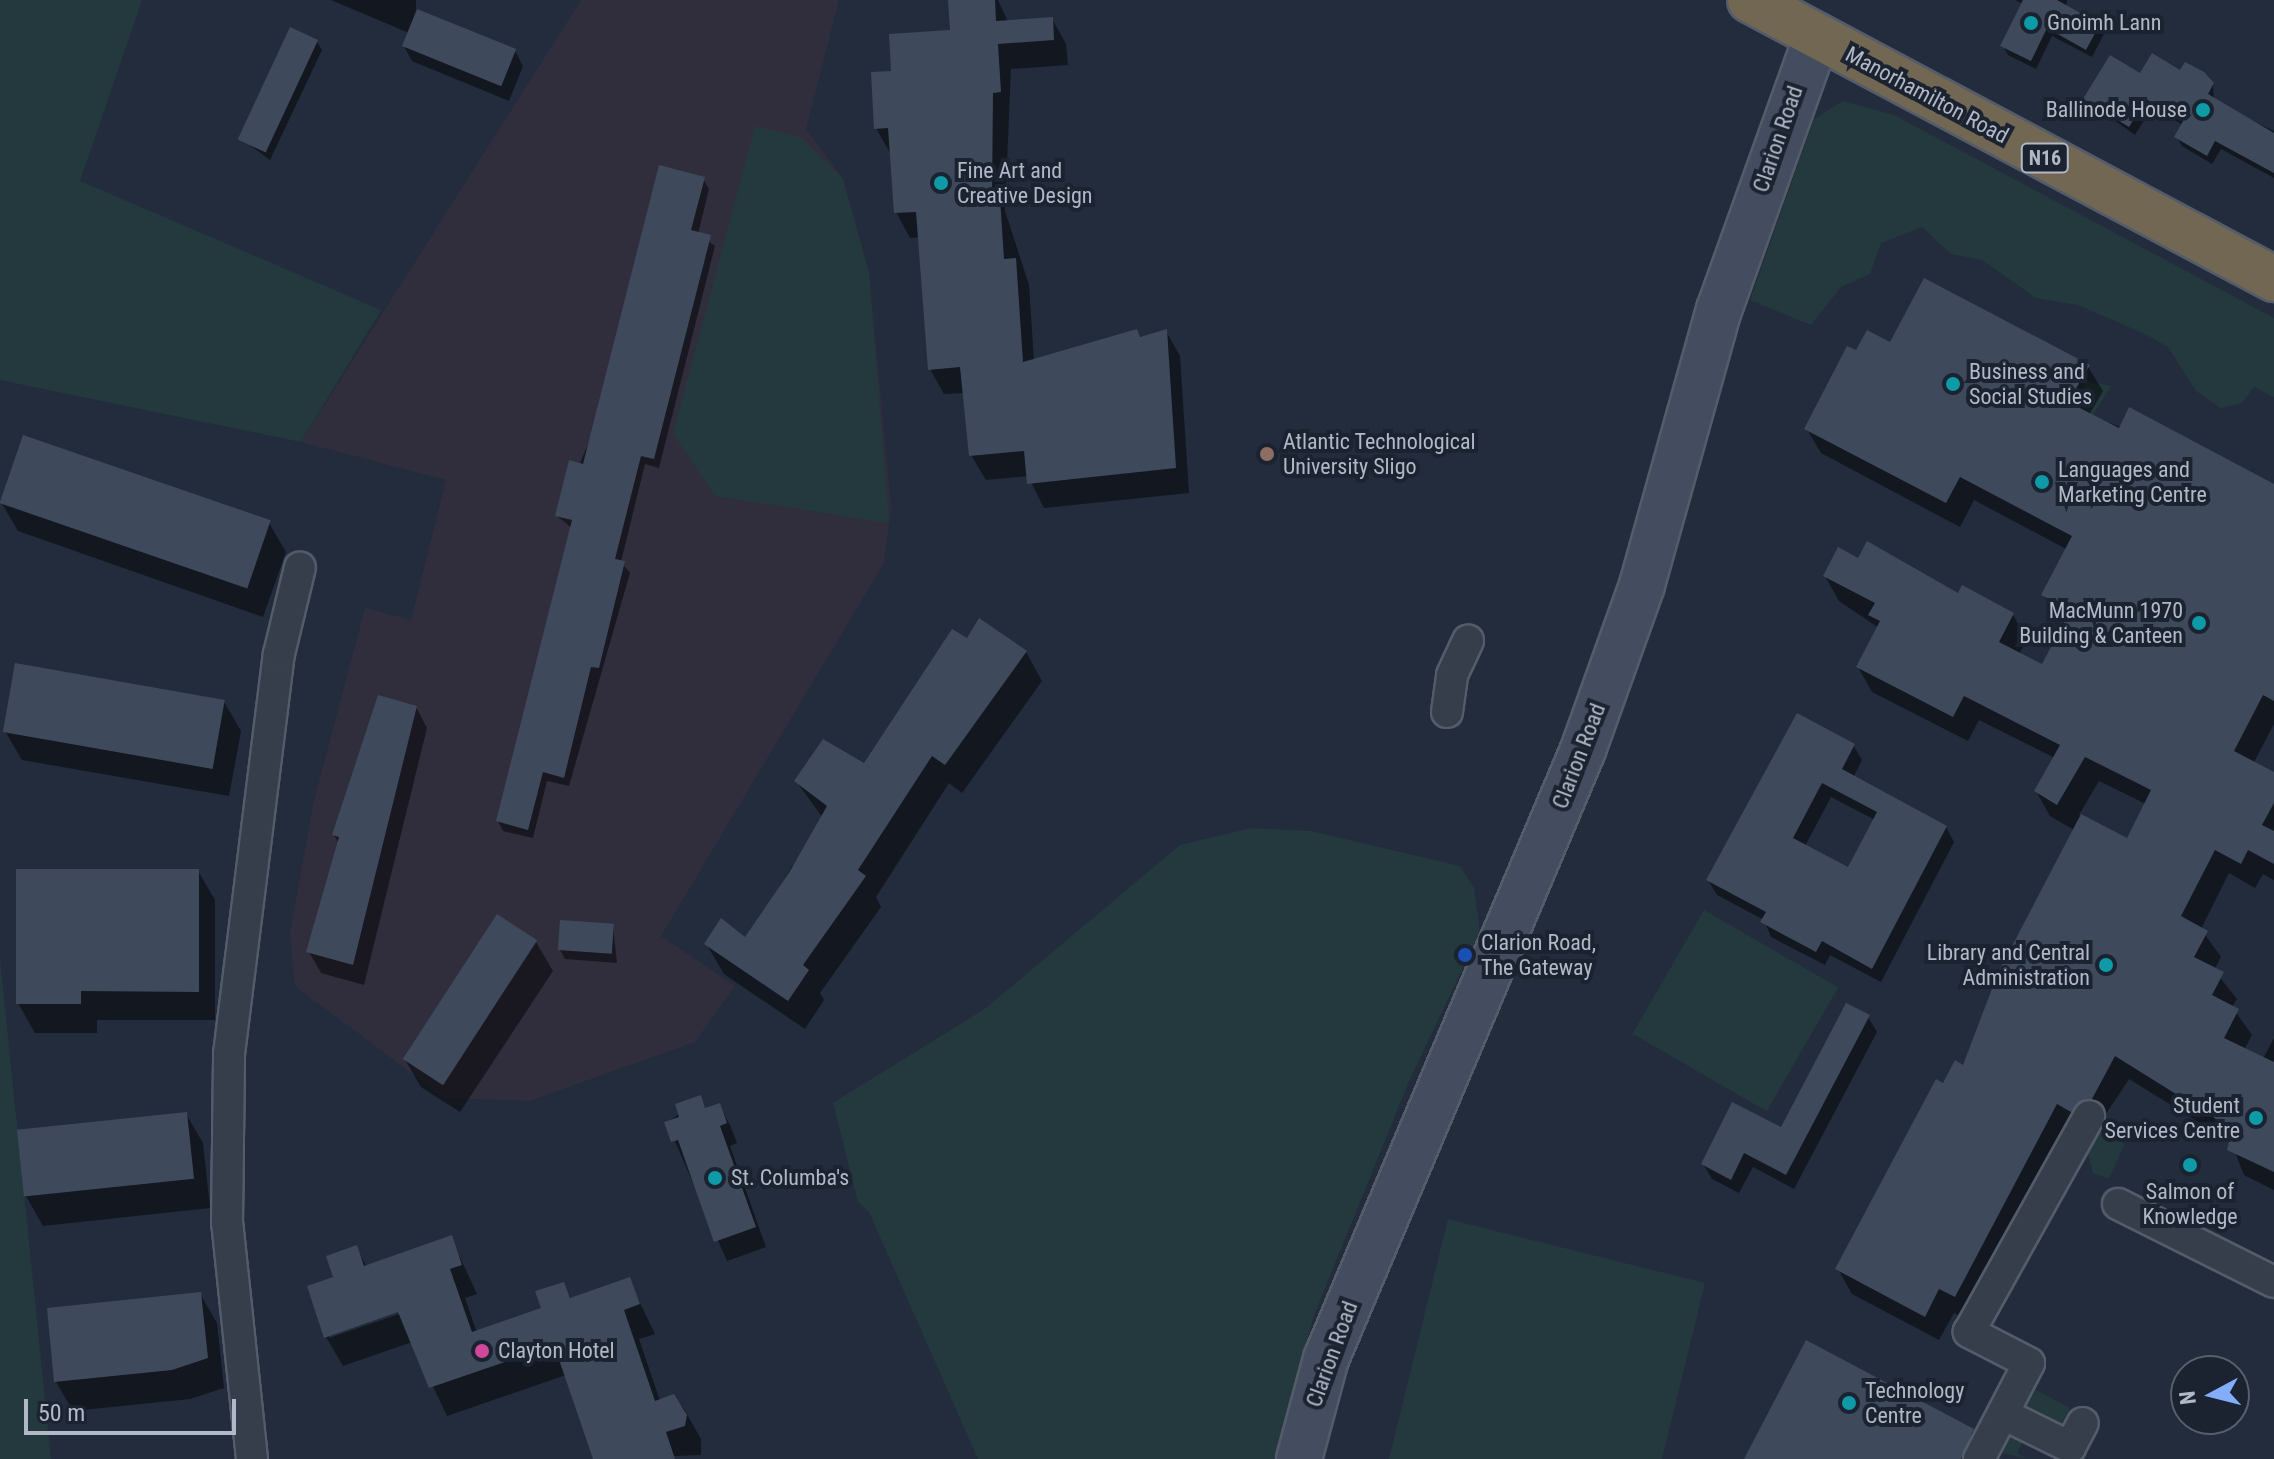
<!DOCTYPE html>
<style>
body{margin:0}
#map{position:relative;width:2274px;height:1459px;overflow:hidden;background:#222c3c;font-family:"Roboto Condensed",sans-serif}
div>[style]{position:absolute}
.medical>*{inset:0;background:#302e3d}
.green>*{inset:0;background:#24393d;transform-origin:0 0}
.shadow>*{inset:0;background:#0007}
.building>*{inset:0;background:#3e4a5b;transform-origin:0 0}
.roads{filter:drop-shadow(2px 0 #545c6a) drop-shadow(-2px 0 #545c6a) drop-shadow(0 2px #545c6a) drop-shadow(0 -2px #545c6a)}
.street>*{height:30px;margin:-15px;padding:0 15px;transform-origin:15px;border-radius:15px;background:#363e4c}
.secondary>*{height:44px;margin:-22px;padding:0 22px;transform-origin:22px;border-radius:22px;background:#444d5f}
.highway>*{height:44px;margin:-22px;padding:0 22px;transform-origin:22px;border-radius:22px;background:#726753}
.dots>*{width:22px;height:22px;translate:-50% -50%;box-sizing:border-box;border:4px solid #1b2331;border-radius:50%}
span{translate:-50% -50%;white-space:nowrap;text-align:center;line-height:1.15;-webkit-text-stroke:8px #1b2331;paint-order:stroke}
.shield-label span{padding:2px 6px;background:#1b2331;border:2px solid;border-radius:6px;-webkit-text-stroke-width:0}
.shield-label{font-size:20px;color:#b1b9c8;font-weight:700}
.poi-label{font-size:22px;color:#b1b9c8}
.left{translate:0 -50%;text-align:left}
.right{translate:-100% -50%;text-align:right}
.street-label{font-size:22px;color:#b1b9c8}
.north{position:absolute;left:2170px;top:1355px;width:80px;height:80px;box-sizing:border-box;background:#1b2331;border:2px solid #575f6d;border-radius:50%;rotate:263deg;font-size:22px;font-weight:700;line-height:32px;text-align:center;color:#b1b9c8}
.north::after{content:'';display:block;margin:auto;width:28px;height:36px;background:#83adfa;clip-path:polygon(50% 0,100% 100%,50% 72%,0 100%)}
.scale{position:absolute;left:24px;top:1399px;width:212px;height:36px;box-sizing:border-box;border:4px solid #b1b9c8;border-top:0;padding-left:10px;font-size:24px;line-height:28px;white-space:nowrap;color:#b1b9c8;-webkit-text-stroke:6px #1b2331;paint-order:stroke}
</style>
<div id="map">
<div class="medical">
<div style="clip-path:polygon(581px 0,839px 0,806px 129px,843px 179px,869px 273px,891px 507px,884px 563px,661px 936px,735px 986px,695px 1042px,529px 1101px,445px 1098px,295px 986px,290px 934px,313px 805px,365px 608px,411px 620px,446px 480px,301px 442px)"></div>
</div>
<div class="green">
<div style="clip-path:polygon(0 0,142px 0,80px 181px,381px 310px,301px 442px,0 380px)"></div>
<div style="clip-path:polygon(1843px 101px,1894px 115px,2274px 318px,2274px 397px,2254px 387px,2242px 403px,2221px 408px,2196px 391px,2168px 347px,2147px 335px,2078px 305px,2036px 298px,1982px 260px,1951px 254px,1922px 227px,1881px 243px,1870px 274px,1841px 287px,1811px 325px,1750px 300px,1814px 119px)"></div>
<div style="clip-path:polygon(755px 126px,802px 138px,843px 179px,869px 273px,889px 523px,715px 496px,673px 434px)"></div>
<div style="clip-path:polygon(2085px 381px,2111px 386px,2092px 417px,2070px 410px)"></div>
<div style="clip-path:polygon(1251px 828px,1311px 831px,1460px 866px,1474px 888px,1480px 932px,1410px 1079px,1314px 1315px,1274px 1459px,978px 1459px,869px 1212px,858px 1202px,833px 1103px,986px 1008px,1180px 845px)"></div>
<div style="left:1704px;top:910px;width:155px;height:143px;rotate:30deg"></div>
<div style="clip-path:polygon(0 959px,51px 1459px,0 1459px)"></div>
<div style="clip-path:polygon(2091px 1117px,2118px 1133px,2124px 1145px,2109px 1179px,2093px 1173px,2086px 1147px)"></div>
<div style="clip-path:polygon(1448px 1219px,1705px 1283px,1662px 1459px,1389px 1459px)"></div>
<div style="left:2025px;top:1384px;width:51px;height:28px;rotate:28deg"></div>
<div style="clip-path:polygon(2005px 1419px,2028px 1431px,2017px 1453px,2028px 1459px,1990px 1450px)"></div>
</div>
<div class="shadow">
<div style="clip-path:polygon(331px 0,416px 0,416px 10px,515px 51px,523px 66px,509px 101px,412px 61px,404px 46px,409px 33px)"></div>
<div style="clip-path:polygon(950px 0,998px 0,1008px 22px,1052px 19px,1066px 44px,1068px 65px,1011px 69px,1005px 211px,1029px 285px,1034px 361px,1166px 331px,1180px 356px,1189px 493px,1044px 508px,1028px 476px,986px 480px,971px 455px,964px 393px,944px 394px,930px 369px,920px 237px,910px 238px,896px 212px,890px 153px,876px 128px,893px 73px,952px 32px)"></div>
<div style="clip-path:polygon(2015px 0,2067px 0,2066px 8px,2104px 34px,2092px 57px,2052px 36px,2036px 69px,2008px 55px,2003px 46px,2023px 4px)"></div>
<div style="clip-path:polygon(317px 42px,322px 50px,270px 160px,243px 140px)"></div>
<div style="clip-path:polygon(2181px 73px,2213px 84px,2214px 102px,2274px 131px,2274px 178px,2221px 149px,2212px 164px,2182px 146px,2177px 137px,2183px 125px,2152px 107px,2135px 135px,2086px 100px,2140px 76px)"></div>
<div style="clip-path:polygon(703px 179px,709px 189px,698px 234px,715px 246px,659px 468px,645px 464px,621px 562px,630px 573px,569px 786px,547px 781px,533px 838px,503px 831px,498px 821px,572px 528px,557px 516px)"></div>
<div style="clip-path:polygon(evenodd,1891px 345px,2088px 367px,2103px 391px,2089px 415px,2274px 486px,2274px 724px,2253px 764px,2274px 776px,2274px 880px,2263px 874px,2255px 888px,2229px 873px,2201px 929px,2221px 957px,2214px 970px,2237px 999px,2232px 1007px,2252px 1035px,2244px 1050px,2263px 1059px,2274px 1038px,2274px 1190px,2244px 1175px,2231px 1142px,2129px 1079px,1969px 1321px,1954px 1313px,1939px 1340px,1852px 1294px,1838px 1269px,1944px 1086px,1964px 1067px,2074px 830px,2050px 816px,2036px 791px,2055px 758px,1979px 720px,1968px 741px,1872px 692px,1858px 667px,1879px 628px,1839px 601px,1825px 576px,1859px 560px,2013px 615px,2027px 640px,2019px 654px,2043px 667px,2065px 624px,2043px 595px,2068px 550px,1974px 500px,1960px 527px,1821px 453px,1807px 429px,1857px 353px,1891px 345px,2099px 781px,2146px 804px,2128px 841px,2079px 815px,2099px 781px)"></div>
<div style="clip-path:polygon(1px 502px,269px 523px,286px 552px,263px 617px,18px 531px)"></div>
<div style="clip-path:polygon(968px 640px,1026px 652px,1042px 681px,962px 793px,949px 783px,876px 897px,881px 907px,820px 993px,824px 1000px,805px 1029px,724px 974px,707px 945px,745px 940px,823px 818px,796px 781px,865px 766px)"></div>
<div style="clip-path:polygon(224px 702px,241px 731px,229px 796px,22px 760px,5px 731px)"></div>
<div style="clip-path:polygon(416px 707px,427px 728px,364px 985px,321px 973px,309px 952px,339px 844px,334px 835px)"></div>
<div style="clip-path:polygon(evenodd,1853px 745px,1862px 760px,1853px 778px,1946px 827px,1954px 842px,1881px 982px,1830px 955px,1825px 965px,1771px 937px,1764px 920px,1717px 895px,1708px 880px,1853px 745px,1831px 797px,1875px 820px,1849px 870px,1805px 846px,1831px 797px)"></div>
<div style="clip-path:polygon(198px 871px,215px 900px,215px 1020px,97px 1020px,97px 1033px,35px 1033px,18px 1003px)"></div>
<div style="clip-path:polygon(497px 916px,536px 942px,553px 971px,460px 1112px,421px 1087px,404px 1058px)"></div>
<div style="clip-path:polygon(613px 926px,617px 963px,565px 959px,560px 950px)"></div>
<div style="clip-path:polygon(1868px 1017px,1877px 1032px,1794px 1189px,1753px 1167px,1739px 1193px,1712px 1179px,1703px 1164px,1782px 1129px)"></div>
<div style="clip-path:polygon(700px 1098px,706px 1109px,719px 1105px,730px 1125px,737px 1143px,730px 1146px,766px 1247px,727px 1261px,667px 1123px)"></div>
<div style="clip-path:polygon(186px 1114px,203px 1143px,210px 1208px,43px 1226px,26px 1196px)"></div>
<div style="clip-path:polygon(evenodd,451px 1238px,477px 1294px,465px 1298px,477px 1333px,544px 1309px,563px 1284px,572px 1300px,629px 1280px,655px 1334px,639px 1339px,660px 1401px,674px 1396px,684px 1409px,701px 1439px,701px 1455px,595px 1459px,566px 1375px,447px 1416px,412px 1342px,343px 1366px,326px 1337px,336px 1278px,356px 1248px,367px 1267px,451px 1238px,407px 1307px,408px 1311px,329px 1338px,329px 1334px,407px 1307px)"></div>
<div style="clip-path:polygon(200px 1294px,217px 1323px,224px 1388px,190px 1399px,73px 1411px,56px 1382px)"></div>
<div style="clip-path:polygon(1973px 1430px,1990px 1459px,1746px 1459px)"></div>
</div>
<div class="building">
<div style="clip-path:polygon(948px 0,995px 0,996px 21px,1053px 17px,1054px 40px,998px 44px,1001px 92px,993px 93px,992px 198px,1000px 198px,1004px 259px,1016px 258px,1023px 362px,1137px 329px,1140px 337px,1167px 329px,1176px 468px,1027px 484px,1024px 451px,969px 456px,960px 367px,928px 370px,916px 212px,894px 213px,888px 128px,874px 129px,871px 72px,891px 71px,889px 34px,950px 30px)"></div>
<div style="clip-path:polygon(2023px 0,2057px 0,2100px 24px,2086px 50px,2047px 28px,2031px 61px,2000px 46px)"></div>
<div style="left:417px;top:9px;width:107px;height:40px;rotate:22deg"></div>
<div style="left:290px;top:27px;width:31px;height:124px;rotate:25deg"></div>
<div style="clip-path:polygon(2152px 53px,2180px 70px,2185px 62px,2204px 72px,2214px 83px,2208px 94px,2274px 133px,2274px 173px,2215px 141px,2207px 156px,2174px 137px,2183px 121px,2146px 99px,2129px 127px,2083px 99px,2110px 55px,2140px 73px)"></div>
<div style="clip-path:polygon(659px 165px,705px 177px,691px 230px,711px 235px,654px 459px,641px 456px,615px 559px,625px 561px,599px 668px,591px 667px,564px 778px,543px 772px,528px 830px,496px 821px,572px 520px,555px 516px,569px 460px,583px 464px)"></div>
<div style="clip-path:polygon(1924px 278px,2090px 365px,2068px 402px,2119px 428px,2129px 407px,2274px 484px,2274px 701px,2263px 695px,2234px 751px,2274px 772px,2274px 803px,2262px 825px,2274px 831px,2274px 864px,2248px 850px,2241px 864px,2215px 850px,2181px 916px,2208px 931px,2194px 957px,2224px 972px,2212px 995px,2239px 1009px,2224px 1038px,2274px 1062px,2274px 1172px,2227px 1150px,2232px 1129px,2115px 1056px,2092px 1099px,2071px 1112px,2057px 1104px,1955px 1297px,1939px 1289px,1925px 1317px,1835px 1269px,1936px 1079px,1943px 1083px,1955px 1060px,1963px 1065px,1998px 973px,2081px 814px,2127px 838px,2151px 790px,2085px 757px,2057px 805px,2034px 791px,2060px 745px,1964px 696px,1953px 717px,1856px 667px,1880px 621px,1868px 615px,1875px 603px,1823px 576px,1838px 547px,1858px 558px,1867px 541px,1958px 593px,1962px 585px,2014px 613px,1999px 642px,2042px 664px,2070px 611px,2041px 595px,2072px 536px,1960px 477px,1946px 503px,1804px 429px,1847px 346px,1856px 350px,1867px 330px,1890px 342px)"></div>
<div style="left:23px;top:435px;width:262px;height:72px;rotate:19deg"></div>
<div style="clip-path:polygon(979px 618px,1027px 651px,945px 765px,932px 756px,858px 870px,866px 876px,803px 965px,809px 970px,788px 1001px,704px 944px,721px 918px,745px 937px,790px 871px,827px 806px,794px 781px,823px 739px,864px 763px,952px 629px,967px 638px)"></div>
<div style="left:15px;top:663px;width:213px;height:70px;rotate:10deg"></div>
<div style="clip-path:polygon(378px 695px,417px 706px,353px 965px,306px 952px,339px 837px,332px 835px)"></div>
<div style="clip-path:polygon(evenodd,1797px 713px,1855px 744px,1842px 769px,1947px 826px,1872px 969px,1822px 941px,1816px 952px,1760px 922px,1766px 912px,1706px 880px,1797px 713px,1822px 783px,1877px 812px,1848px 867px,1793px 838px,1822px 783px)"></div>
<div style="clip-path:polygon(16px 869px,199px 869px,199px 992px,81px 991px,81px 1004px,16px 1004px)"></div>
<div style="left:497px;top:914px;width:48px;height:173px;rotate:33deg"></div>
<div style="left:560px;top:920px;width:54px;height:30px;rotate:4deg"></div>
<div style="clip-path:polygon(1846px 1003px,1870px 1015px,1786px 1175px,1744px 1153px,1731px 1180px,1701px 1164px,1732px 1102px,1781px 1127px)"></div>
<div style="clip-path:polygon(701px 1095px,705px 1108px,720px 1103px,727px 1123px,720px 1126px,756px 1227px,714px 1242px,678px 1140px,671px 1142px,664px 1122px,679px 1117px,675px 1104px)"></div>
<div style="left:187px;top:1112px;width:67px;height:171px;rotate:84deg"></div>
<div style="clip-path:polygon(452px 1235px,462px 1265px,450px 1269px,472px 1332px,541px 1308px,535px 1291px,564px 1282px,570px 1298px,630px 1277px,640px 1304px,624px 1310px,655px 1401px,674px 1394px,687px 1415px,685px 1426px,666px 1432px,675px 1459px,593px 1459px,554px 1345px,429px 1388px,398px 1312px,324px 1338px,307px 1286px,333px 1277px,326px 1256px,357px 1245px,364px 1266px)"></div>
<div style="clip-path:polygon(201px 1292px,208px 1358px,172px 1370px,54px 1382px,47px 1308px)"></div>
<div style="clip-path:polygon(1806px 1340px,1974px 1429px,1961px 1459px,1744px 1459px)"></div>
</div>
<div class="roads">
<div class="street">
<div style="left:1447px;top:712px;width:37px;rotate:-82deg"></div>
<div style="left:1452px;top:675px;width:38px;rotate:-65deg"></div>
<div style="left:2118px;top:1204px;width:174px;rotate:26.6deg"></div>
<div style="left:2003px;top:1414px;width:75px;rotate:26.2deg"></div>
<div style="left:2070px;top:1447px;width:27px;rotate:-62deg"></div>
<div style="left:252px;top:1459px;width:237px;rotate:-96deg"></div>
<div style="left:227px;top:1223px;width:169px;rotate:-89.3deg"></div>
<div style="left:229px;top:1054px;width:403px;rotate:-82.9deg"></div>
<div style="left:279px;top:654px;width:89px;rotate:-76.4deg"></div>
<div style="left:1979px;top:1459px;width:108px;rotate:-62.5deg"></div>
<div style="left:2029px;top:1363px;width:68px;rotate:-152.7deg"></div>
<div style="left:1969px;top:1332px;width:247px;rotate:-60.9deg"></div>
</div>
<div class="secondary">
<div style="left:1299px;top:1459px;width:104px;rotate:-74.9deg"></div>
<div style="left:1326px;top:1359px;width:661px;rotate:-67.12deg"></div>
<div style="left:1583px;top:750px;width:175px;rotate:-70.3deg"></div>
<div style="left:1642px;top:585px;width:286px;rotate:-74.4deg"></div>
<div style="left:1719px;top:310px;width:291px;rotate:-70.3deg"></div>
</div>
<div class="highway">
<div style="left:1750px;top:0;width:594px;rotate:28.03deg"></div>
</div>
</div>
<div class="dots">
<div style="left:2031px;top:23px;background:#0f9aa8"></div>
<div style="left:2203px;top:110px;background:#0f9aa8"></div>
<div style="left:941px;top:183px;background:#0f9aa8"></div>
<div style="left:1953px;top:384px;background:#0f9aa8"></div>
<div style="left:1267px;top:454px;background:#8d6e63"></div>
<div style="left:2042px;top:482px;background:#0f9aa8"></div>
<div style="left:2199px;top:623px;background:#0f9aa8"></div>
<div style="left:1465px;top:955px;background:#1a4fb4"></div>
<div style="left:2106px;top:965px;background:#0f9aa8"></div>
<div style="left:2256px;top:1118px;background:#0f9aa8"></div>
<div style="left:2190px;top:1165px;background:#0f9aa8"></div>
<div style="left:715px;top:1178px;background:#0f9aa8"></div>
<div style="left:482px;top:1351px;background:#d1479c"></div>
<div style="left:1849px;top:1403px;background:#0f9aa8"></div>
</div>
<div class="shield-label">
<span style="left:2045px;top:158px">N16</span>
</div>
<div class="poi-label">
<span class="left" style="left:2047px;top:23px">Gnoimh Lann</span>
<span class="right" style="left:2187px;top:110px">Ballinode House</span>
<span class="left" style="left:957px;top:183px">Fine Art and<br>Creative Design</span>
<span class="left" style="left:1969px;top:384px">Business and<br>Social Studies</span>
<span class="left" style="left:1283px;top:454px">Atlantic Technological<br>University Sligo</span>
<span class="left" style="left:2058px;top:482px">Languages and<br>Marketing Centre</span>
<span class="right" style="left:2183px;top:623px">MacMunn 1970<br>Building &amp; Canteen</span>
<span class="left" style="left:1481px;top:955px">Clarion Road,<br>The Gateway</span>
<span class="right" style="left:2090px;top:965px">Library and Central<br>Administration</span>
<span class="right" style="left:2240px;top:1118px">Student<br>Services Centre</span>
<span class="left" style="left:731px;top:1178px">St. Columba's</span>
<span style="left:2190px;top:1204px">Salmon of<br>Knowledge</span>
<span class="left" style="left:498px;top:1351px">Clayton Hotel</span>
<span class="left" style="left:1865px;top:1403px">Technology<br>Centre</span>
</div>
<div class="street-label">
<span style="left:1927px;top:95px;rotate:28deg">Manorhamilton Road</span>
<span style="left:1778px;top:139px;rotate:-71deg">Clarion Road</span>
<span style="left:1579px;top:756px;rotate:-69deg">Clarion Road</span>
<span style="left:1332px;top:1354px;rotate:-70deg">Clarion Road</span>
</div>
<div class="north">N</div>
<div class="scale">50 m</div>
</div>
